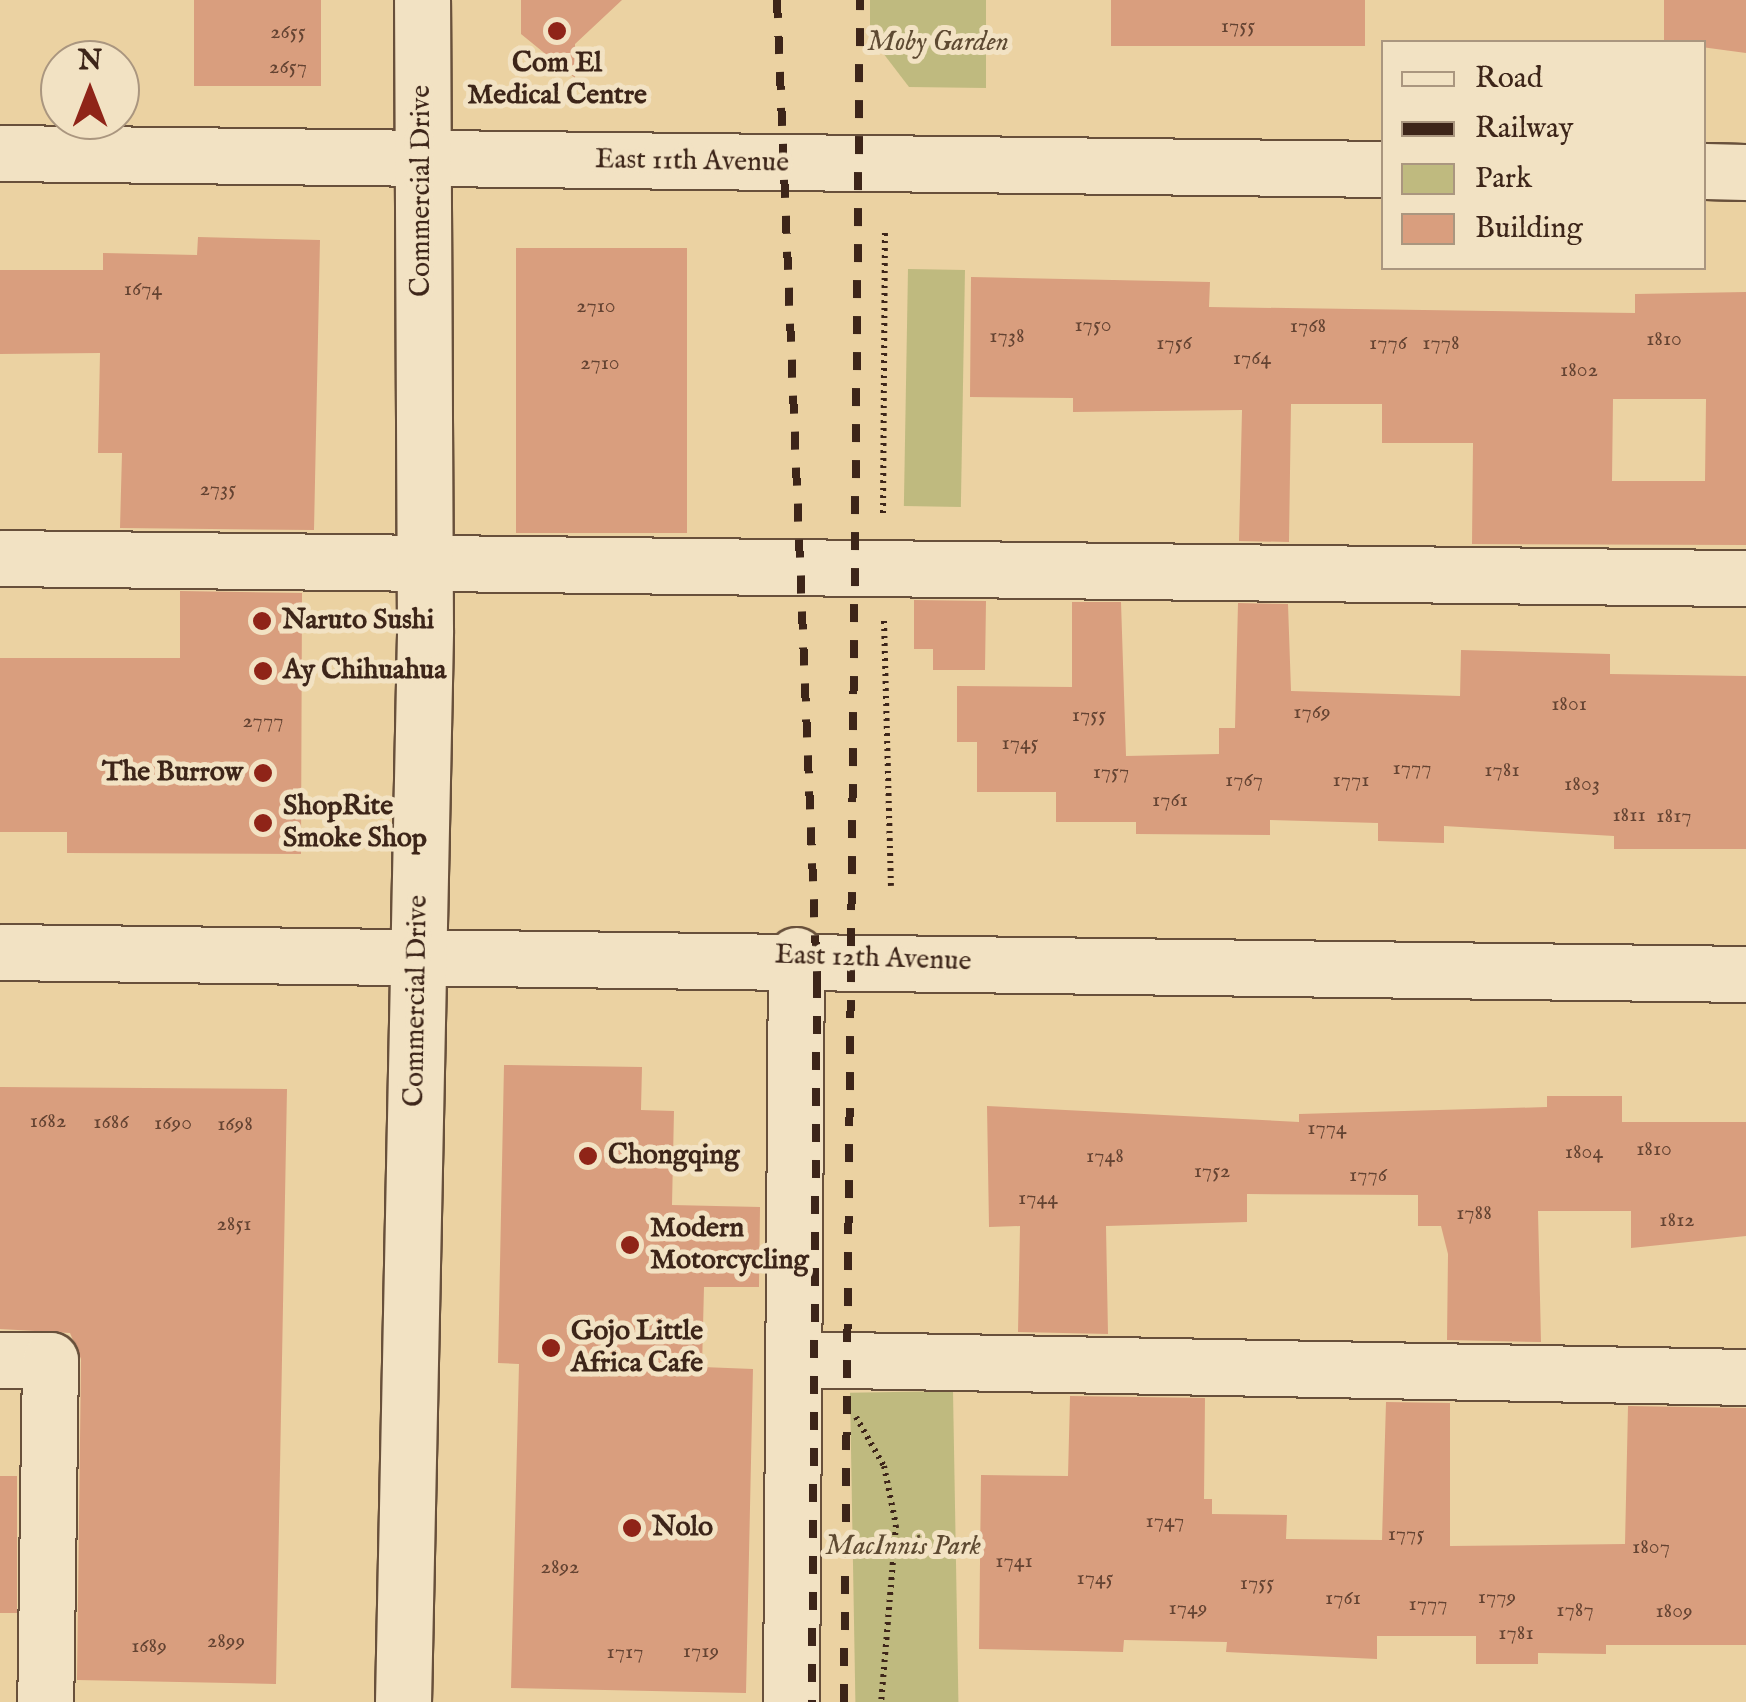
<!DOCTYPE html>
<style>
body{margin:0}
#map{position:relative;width:1746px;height:1702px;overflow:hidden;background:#ebd2a2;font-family:"IM FELL English",serif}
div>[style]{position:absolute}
.green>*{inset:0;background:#bfba7f;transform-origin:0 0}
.building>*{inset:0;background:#d99e7e;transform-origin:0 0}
.path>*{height:6px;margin-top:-3px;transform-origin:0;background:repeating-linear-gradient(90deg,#3d2519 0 2.5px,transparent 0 7.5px)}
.roads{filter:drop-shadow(2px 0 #68503b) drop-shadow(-2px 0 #68503b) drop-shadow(0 2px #68503b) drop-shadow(0 -2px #68503b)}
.minor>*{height:55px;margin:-27.5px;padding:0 27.5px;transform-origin:27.5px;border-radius:27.5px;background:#f2e2c3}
.rail>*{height:8px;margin-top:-4px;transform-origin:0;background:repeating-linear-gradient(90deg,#3d2519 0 18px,transparent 0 36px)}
.dots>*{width:28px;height:28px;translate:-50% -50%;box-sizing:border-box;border:5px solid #f2e2c3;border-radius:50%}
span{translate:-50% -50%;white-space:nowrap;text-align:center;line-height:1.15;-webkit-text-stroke:10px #f2e2c3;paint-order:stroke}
.number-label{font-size:22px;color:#644332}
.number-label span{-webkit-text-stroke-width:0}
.park-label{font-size:28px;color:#5e4a32;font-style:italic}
.poi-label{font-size:28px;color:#3d2519;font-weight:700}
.left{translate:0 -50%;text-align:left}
.right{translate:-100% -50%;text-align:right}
.street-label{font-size:28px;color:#3d2519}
.legend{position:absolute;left:1381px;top:40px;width:325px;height:230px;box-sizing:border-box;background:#f2e2c3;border:2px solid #aa967f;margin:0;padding:12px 18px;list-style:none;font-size:30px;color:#3d2519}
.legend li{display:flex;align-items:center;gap:20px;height:50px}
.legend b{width:50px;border:2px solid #aa967f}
.north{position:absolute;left:40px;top:40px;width:100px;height:100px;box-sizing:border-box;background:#f2e2c3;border:2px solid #aa967f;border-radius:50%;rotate:0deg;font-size:28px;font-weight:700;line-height:40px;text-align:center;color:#3d2519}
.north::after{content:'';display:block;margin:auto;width:35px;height:45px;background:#8f2418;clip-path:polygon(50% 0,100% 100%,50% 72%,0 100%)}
</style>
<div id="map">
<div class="green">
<div style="clip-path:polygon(870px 0,986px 0,986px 88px,909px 87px,870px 36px)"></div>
<div style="left:908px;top:269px;width:57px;height:237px;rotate:1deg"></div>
<div style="left:953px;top:1391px;width:311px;height:103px;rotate:89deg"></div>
</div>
<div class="building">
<div style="left:194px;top:0;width:127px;height:86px"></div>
<div style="clip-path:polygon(521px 0,622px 0,575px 44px,575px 78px,521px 34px)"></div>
<div style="left:1111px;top:0;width:254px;height:46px"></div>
<div style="clip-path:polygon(1664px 0,1746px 0,1746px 53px,1664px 42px)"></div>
<div style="clip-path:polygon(198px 237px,320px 240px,314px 530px,120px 528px,122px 453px,98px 453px,100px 353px,0 354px,0 270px,103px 270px,103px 253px,197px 255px)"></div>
<div style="left:516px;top:248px;width:171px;height:285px"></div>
<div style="clip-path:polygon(evenodd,971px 277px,1210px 282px,1209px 307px,1635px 313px,1635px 294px,1746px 292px,1746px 545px,1472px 544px,1473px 443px,1382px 443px,1382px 404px,1291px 404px,1289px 542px,1239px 541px,1242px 410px,1073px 412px,1073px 398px,970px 397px,971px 277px,1613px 399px,1706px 399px,1705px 481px,1612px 481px,1613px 399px)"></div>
<div style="clip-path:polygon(180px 591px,302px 593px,301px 854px,67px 853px,67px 832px,0 832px,0 658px,180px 658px)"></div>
<div style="clip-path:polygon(914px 600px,986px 601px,985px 670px,933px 670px,933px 649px,914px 649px)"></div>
<div style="clip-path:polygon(1072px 602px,1121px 602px,1126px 756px,1219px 754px,1219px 728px,1235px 728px,1238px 603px,1288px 604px,1291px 691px,1460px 696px,1461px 650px,1610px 654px,1610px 674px,1746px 676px,1746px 849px,1614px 849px,1614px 836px,1444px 826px,1444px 843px,1378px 841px,1378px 823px,1270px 820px,1270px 835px,1136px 834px,1136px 822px,1056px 822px,1056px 792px,977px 792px,977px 742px,957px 742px,957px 686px,1072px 687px)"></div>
<div style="clip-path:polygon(504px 1065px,642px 1067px,641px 1110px,674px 1111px,672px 1205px,760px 1207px,759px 1287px,704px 1287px,702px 1367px,753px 1369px,746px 1693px,511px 1688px,519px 1364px,498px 1363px)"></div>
<div style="clip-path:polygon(0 1087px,287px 1089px,276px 1684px,77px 1680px,81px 1359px,70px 1333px,0 1329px)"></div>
<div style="clip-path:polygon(1547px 1096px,1622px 1096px,1622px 1122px,1746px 1122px,1746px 1236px,1631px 1248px,1631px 1211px,1538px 1211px,1541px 1342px,1447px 1340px,1448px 1254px,1441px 1226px,1418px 1226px,1418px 1195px,1247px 1194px,1247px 1222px,1106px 1226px,1108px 1334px,1018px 1332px,1020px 1226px,989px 1227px,987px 1106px,1299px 1122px,1299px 1114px,1547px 1107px)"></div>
<div style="clip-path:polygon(1070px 1396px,1205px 1398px,1204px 1499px,1212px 1499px,1212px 1514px,1287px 1515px,1286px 1539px,1382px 1540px,1386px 1402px,1450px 1403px,1450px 1546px,1625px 1544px,1628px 1406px,1746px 1408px,1746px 1645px,1606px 1645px,1606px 1654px,1538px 1653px,1538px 1664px,1476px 1664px,1476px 1636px,1377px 1636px,1377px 1659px,1226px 1652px,1227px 1642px,1124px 1640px,1123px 1652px,979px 1649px,981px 1475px,1068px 1476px)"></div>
<div style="left:0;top:1476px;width:17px;height:137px"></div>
</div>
<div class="path">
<div style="left:883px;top:513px;width:284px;rotate:-89.6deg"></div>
<div style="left:884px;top:621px;width:265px;rotate:88.5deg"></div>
<div style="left:856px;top:1417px;width:56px;rotate:60.3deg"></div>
<div style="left:884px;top:1466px;width:60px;rotate:78.5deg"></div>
<div style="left:896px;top:1525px;width:178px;rotate:94.8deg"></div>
</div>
<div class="roads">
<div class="minor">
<div style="left:0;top:153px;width:1384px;rotate:0.66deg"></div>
<div style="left:1704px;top:171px;width:42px;rotate:1.4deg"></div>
<div style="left:0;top:558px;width:1746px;rotate:0.66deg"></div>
<div style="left:0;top:952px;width:1746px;rotate:0.72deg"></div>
<div style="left:793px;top:1359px;width:953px;rotate:1.08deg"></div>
<div style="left:0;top:1360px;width:50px"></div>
<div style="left:50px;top:1360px;width:342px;rotate:90.8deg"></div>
<div style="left:403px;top:1702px;width:1072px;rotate:-88.82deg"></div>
<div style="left:425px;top:630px;width:630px;rotate:-90.27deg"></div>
<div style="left:791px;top:1702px;width:747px;rotate:-89.62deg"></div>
</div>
</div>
<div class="rail">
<div style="left:777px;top:0;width:981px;rotate:87.66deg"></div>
<div style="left:817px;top:980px;width:722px;rotate:90.4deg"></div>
<div style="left:844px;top:1702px;width:1702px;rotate:-89.46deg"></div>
</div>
<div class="dots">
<div style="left:557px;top:31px;background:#8f2418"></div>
<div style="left:262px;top:621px;background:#8f2418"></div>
<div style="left:263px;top:671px;background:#8f2418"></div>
<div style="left:263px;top:773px;background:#8f2418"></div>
<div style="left:263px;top:823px;background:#8f2418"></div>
<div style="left:588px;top:1156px;background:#8f2418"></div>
<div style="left:630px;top:1245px;background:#8f2418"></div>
<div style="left:551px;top:1348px;background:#8f2418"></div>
<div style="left:632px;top:1528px;background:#8f2418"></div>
</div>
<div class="number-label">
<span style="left:1238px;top:27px">1755</span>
<span style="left:288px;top:33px">2655</span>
<span style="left:288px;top:68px">2657</span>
<span style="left:143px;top:290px">1674</span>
<span style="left:596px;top:307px">2710</span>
<span style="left:1093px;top:326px">1750</span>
<span style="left:1308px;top:327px">1768</span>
<span style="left:1007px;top:337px">1738</span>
<span style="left:1664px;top:340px">1810</span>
<span style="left:1174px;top:344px">1756</span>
<span style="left:1388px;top:344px">1776</span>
<span style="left:1441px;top:344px">1778</span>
<span style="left:1252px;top:359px">1764</span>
<span style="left:600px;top:364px">2710</span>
<span style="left:1579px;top:371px">1802</span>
<span style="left:218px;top:490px">2735</span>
<span style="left:1569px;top:705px">1801</span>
<span style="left:1312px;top:713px">1769</span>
<span style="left:1089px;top:716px">1755</span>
<span style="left:263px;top:722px">2777</span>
<span style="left:1020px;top:744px">1745</span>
<span style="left:1412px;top:769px">1777</span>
<span style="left:1502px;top:771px">1781</span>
<span style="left:1111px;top:773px">1757</span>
<span style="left:1244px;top:781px">1767</span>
<span style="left:1351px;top:781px">1771</span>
<span style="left:1582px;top:785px">1803</span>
<span style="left:1170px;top:801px">1761</span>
<span style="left:1629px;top:816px">1811</span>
<span style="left:1674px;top:817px">1817</span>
<span style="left:48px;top:1122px">1682</span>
<span style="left:111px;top:1123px">1686</span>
<span style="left:173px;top:1124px">1690</span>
<span style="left:235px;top:1125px">1698</span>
<span style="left:1327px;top:1129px">1774</span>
<span style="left:1654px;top:1150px">1810</span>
<span style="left:1584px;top:1153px">1804</span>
<span style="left:1105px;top:1157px">1748</span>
<span style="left:1212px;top:1172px">1752</span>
<span style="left:1368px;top:1176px">1776</span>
<span style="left:1038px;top:1199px">1744</span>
<span style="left:1474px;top:1214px">1788</span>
<span style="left:1677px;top:1221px">1812</span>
<span style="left:234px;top:1225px">2851</span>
<span style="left:1165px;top:1522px">1747</span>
<span style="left:1406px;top:1535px">1775</span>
<span style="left:1651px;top:1548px">1807</span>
<span style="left:1014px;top:1562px">1741</span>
<span style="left:560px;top:1568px">2892</span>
<span style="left:1095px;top:1579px">1745</span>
<span style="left:1257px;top:1584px">1755</span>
<span style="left:1497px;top:1598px">1779</span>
<span style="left:1343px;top:1599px">1761</span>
<span style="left:1428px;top:1605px">1777</span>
<span style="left:1188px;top:1609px">1749</span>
<span style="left:1575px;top:1611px">1787</span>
<span style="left:1674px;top:1612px">1809</span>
<span style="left:1516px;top:1634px">1781</span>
<span style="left:226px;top:1642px">2899</span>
<span style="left:149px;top:1647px">1689</span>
<span style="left:701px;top:1652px">1719</span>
<span style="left:625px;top:1653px">1717</span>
</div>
<div class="park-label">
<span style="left:938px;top:43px">Moby Garden</span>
<span style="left:903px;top:1547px">MacInnis Park</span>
</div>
<div class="poi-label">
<span style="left:557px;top:80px">Com El<br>Medical Centre</span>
<span class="left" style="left:282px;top:621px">Naruto Sushi</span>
<span class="left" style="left:283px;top:671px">Ay Chihuahua</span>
<span class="right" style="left:243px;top:773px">The Burrow</span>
<span class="left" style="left:283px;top:823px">ShopRite<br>Smoke Shop</span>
<span class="left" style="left:608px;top:1156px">Chongqing</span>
<span class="left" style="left:650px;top:1245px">Modern<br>Motorcycling</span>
<span class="left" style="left:571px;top:1348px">Gojo Little<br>Africa Cafe</span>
<span class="left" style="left:652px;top:1528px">Nolo</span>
</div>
<div class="street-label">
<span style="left:692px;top:162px;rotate:1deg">East 11th Avenue</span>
<span style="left:422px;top:191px;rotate:-90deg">Commercial Drive</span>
<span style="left:873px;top:959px;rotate:2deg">East 12th Avenue</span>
<span style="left:417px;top:1001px;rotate:-89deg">Commercial Drive</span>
</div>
<ul class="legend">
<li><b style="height:12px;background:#f2e2c3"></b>Road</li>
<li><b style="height:12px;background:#3d2519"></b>Railway</li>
<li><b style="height:28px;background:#bfba7f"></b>Park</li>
<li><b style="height:28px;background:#d99e7e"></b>Building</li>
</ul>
<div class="north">N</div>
</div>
